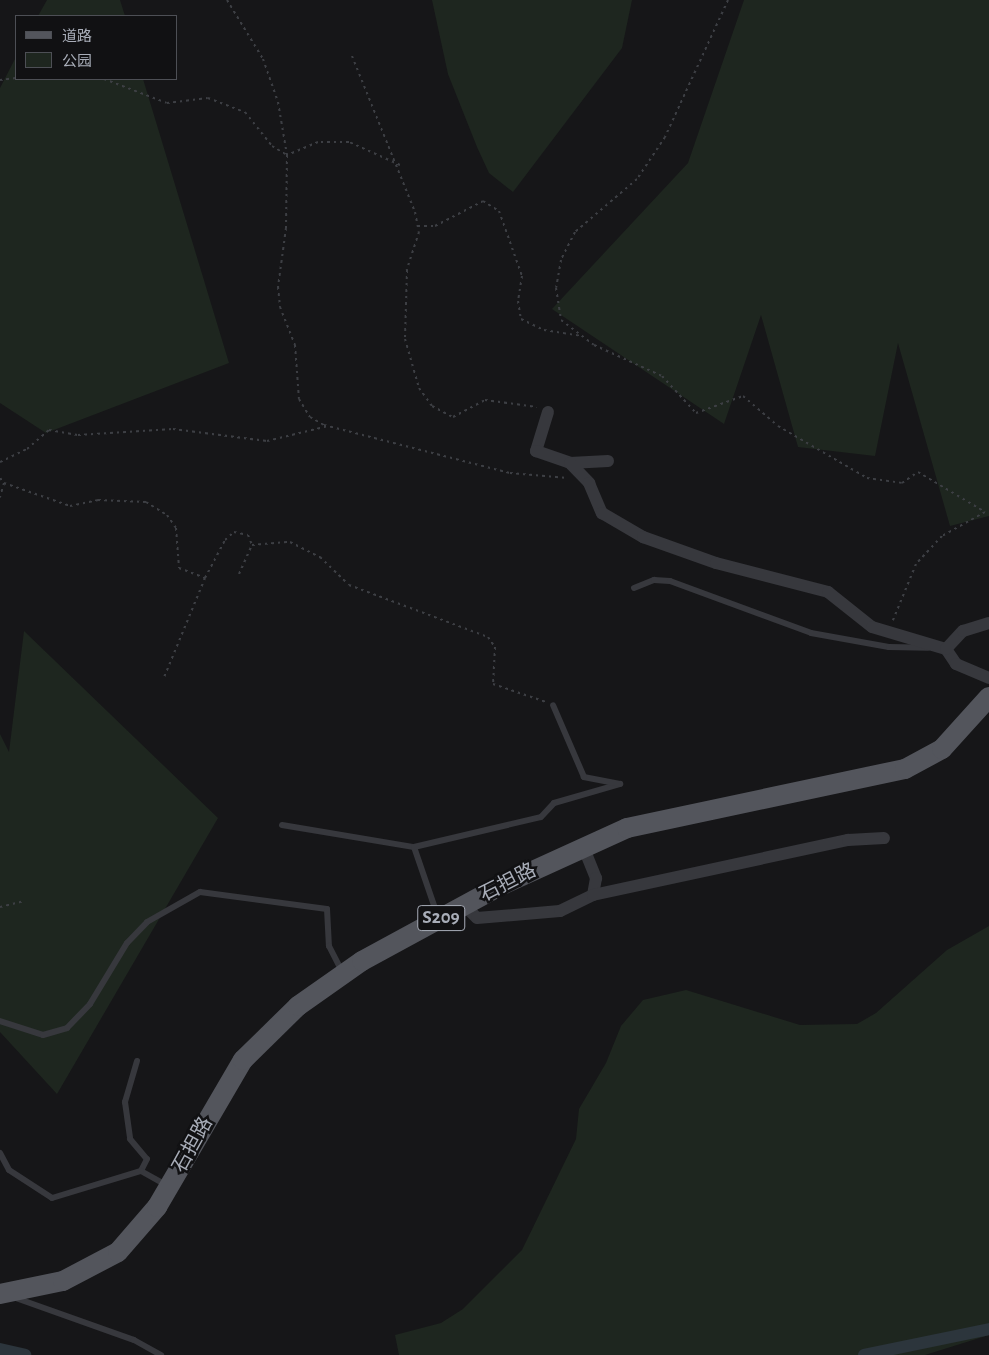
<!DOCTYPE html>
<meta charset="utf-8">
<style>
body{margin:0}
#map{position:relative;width:989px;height:1355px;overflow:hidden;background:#161618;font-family:"Alegreya Sans","Noto Sans SC",sans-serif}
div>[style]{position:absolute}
.green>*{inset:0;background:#1e261f}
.canal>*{height:12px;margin:-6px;padding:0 6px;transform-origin:6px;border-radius:6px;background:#2c353c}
.path>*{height:2px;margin-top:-1px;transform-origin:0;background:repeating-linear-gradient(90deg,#3d3f44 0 2.5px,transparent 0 6.5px)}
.service>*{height:6px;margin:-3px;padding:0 3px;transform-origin:3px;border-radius:3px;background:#37383d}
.minor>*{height:12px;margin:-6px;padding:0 6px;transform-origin:6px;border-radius:6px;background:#37383d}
.primary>*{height:20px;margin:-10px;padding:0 10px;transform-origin:10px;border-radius:10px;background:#53555c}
span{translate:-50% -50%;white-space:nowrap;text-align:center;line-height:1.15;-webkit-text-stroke:5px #111113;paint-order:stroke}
.shield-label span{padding:1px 4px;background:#111113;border:1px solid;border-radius:4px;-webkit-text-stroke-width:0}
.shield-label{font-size:19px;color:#a8adb8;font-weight:700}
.street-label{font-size:20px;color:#a8adb8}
.legend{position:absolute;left:15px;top:15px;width:162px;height:65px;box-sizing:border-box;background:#111113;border:1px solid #4d4f55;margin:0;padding:6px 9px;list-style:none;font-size:15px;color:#a8adb8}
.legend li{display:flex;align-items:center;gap:10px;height:25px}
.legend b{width:25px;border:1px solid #4d4f55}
</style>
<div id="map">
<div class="green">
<div style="clip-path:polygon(47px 0,120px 0,125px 16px,38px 16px)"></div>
<div style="clip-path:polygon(432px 0,632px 0,622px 48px,513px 192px,489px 173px,477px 147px,448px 74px)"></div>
<div style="clip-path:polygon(744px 0,989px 0,989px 516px,950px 526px,898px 343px,875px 456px,798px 447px,761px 315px,724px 424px,552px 309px,688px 163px)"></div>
<div style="clip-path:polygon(16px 57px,16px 79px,143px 79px,229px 363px,46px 433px,0 403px,0 88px)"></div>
<div style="clip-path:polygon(24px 631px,218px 818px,57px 1094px,0 1032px,0 734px,9px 752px)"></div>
<div style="clip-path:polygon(989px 926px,989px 1335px,925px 1355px,399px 1355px,395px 1335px,441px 1323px,463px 1309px,522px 1250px,576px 1139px,579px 1109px,606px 1063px,621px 1026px,643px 1000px,686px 990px,800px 1025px,857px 1024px,876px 1013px,947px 950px)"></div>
</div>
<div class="canal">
<div style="left:0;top:1349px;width:26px;rotate:13deg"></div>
<div style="left:864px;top:1355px;width:128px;rotate:-11.7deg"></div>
</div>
<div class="path">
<div style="left:227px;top:0;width:69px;rotate:58.6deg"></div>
<div style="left:263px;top:59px;width:46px;rotate:70.8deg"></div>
<div style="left:278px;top:102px;width:54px;rotate:80.4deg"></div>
<div style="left:728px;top:0;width:151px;rotate:114.7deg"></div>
<div style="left:665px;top:137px;width:50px;rotate:123.7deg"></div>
<div style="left:637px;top:179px;width:82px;rotate:139.5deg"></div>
<div style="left:575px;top:232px;width:31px;rotate:117deg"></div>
<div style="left:561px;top:260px;width:28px;rotate:100deg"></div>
<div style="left:556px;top:288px;width:32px;rotate:81deg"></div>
<div style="left:561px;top:320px;width:41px;rotate:37.1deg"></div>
<div style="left:594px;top:345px;width:75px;rotate:24.5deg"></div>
<div style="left:662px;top:376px;width:50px;rotate:47.4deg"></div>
<div style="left:696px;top:413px;width:50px;rotate:-19.9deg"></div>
<div style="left:743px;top:396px;width:46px;rotate:40.6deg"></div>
<div style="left:778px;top:426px;width:103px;rotate:30.3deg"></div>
<div style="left:867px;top:478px;width:35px;rotate:8deg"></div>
<div style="left:902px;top:483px;width:19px;rotate:-35deg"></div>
<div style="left:918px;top:472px;width:78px;rotate:30.8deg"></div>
<div style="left:985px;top:512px;width:49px;rotate:150.8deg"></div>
<div style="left:942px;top:536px;width:38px;rotate:133deg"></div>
<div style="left:916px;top:564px;width:61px;rotate:112.3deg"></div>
<div style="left:352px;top:56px;width:168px;rotate:68deg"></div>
<div style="left:415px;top:212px;width:20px;rotate:79deg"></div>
<div style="left:419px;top:232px;width:40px;rotate:108deg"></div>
<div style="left:407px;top:270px;width:69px;rotate:91.7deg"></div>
<div style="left:405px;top:339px;width:51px;rotate:74.1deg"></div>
<div style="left:419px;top:388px;width:22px;rotate:54deg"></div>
<div style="left:432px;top:406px;width:24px;rotate:28deg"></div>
<div style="left:453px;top:417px;width:36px;rotate:-28deg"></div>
<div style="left:485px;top:400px;width:52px;rotate:7.7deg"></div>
<div style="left:25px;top:79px;width:50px"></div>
<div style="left:104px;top:79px;width:67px;rotate:20.9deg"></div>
<div style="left:167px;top:103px;width:41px;rotate:-7deg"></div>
<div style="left:208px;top:98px;width:40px;rotate:21deg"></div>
<div style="left:245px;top:112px;width:43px;rotate:51.5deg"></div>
<div style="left:272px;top:146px;width:17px;rotate:31deg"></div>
<div style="left:0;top:80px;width:16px;rotate:-7deg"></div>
<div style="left:400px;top:165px;width:56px;rotate:-155.7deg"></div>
<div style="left:349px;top:142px;width:31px;rotate:180deg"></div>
<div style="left:318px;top:142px;width:34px;rotate:157deg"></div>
<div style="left:287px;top:155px;width:73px;rotate:90.8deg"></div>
<div style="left:286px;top:228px;width:60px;rotate:97.7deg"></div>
<div style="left:278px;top:287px;width:20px;rotate:84deg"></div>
<div style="left:280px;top:307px;width:41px;rotate:68.5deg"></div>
<div style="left:295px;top:345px;width:54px;rotate:85.8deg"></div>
<div style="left:299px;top:399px;width:21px;rotate:59deg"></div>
<div style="left:310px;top:417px;width:16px;rotate:30deg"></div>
<div style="left:324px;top:425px;width:192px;rotate:14.5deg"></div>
<div style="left:510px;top:473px;width:58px;rotate:4.9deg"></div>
<div style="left:418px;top:226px;width:17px"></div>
<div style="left:435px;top:226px;width:54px;rotate:-27.5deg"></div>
<div style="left:483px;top:201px;width:19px;rotate:32deg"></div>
<div style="left:499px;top:211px;width:69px;rotate:70.5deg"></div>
<div style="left:522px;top:276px;width:25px;rotate:99deg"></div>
<div style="left:518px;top:301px;width:18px;rotate:81deg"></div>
<div style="left:521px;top:319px;width:25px;rotate:26deg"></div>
<div style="left:544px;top:330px;width:36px;rotate:9deg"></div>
<div style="left:0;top:462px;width:30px;rotate:-26deg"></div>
<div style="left:27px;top:449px;width:29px;rotate:-41deg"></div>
<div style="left:49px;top:430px;width:29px;rotate:10deg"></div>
<div style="left:78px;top:435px;width:95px;rotate:-3.6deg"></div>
<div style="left:173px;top:429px;width:95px;rotate:7.3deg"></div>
<div style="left:267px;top:441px;width:63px;rotate:-13.8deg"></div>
<div style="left:0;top:478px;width:6px;rotate:51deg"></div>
<div style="left:4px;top:483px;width:15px;rotate:106deg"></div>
<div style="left:4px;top:483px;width:70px;rotate:19.2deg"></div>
<div style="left:70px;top:506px;width:29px;rotate:-12deg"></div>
<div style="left:98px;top:500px;width:48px;rotate:2.4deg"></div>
<div style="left:146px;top:502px;width:25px;rotate:32deg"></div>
<div style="left:167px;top:515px;width:16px;rotate:55deg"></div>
<div style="left:176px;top:528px;width:40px;rotate:85.7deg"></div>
<div style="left:179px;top:568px;width:28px;rotate:21deg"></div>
<div style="left:205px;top:578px;width:110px;rotate:112.4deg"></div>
<div style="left:239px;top:574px;width:32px;rotate:-66deg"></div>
<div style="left:252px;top:545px;width:38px;rotate:-5deg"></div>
<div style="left:290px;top:542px;width:34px;rotate:27deg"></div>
<div style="left:320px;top:557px;width:40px;rotate:44deg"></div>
<div style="left:349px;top:585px;width:148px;rotate:20.5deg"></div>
<div style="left:488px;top:637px;width:12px;rotate:55deg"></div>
<div style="left:495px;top:647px;width:37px;rotate:93deg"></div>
<div style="left:493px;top:684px;width:56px;rotate:18.8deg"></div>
<div style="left:205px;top:578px;width:43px;rotate:-62.2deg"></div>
<div style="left:225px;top:540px;width:12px;rotate:-42deg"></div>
<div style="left:234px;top:532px;width:14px;rotate:12deg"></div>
<div style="left:248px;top:535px;width:11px;rotate:68deg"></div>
<div style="left:0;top:907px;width:25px;rotate:-14deg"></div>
</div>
<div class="service">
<div style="left:634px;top:588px;width:22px;rotate:-22deg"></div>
<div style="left:654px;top:580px;width:16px;rotate:4deg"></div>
<div style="left:670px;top:581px;width:150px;rotate:20.2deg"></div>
<div style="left:811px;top:633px;width:79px;rotate:10.2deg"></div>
<div style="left:889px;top:647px;width:39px;rotate:1deg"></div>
<div style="left:282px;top:825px;width:134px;rotate:9.5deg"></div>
<div style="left:438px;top:917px;width:74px;rotate:-108.9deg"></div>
<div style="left:414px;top:847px;width:130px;rotate:-13.3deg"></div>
<div style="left:541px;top:817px;width:19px;rotate:-47deg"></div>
<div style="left:554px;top:803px;width:69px;rotate:-16.1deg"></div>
<div style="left:620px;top:784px;width:37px;rotate:-169deg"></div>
<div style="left:584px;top:777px;width:78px;rotate:-113.3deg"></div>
<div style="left:0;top:1021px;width:45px;rotate:18deg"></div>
<div style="left:43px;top:1035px;width:25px;rotate:-16deg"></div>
<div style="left:67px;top:1028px;width:33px;rotate:-46deg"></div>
<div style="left:90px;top:1004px;width:71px;rotate:-58.8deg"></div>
<div style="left:127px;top:943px;width:29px;rotate:-46deg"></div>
<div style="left:147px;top:922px;width:61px;rotate:-29.5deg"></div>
<div style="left:200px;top:892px;width:128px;rotate:7.6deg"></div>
<div style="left:327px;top:909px;width:37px;rotate:87deg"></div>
<div style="left:329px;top:946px;width:28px;rotate:63deg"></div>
<div style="left:137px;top:1061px;width:43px;rotate:106.3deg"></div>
<div style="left:125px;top:1102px;width:37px;rotate:82deg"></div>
<div style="left:130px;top:1139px;width:26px;rotate:50deg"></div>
<div style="left:147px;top:1159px;width:13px;rotate:117deg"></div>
<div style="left:141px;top:1171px;width:29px;rotate:29deg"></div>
<div style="left:0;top:1153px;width:19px;rotate:62deg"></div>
<div style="left:9px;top:1170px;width:51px;rotate:33.1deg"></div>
<div style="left:52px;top:1198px;width:93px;rotate:-16.9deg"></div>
<div style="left:13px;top:1297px;width:128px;rotate:19.6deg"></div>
<div style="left:134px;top:1340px;width:31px;rotate:29deg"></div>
</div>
<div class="minor">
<div style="left:548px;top:412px;width:41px;rotate:107.1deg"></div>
<div style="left:536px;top:451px;width:36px;rotate:19deg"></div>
<div style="left:608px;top:461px;width:38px;rotate:177deg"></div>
<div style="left:570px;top:463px;width:28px;rotate:46deg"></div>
<div style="left:589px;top:483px;width:33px;rotate:67deg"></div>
<div style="left:602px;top:513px;width:48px;rotate:30.3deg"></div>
<div style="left:643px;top:537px;width:77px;rotate:19.6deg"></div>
<div style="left:716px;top:563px;width:116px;rotate:14.5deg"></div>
<div style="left:828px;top:592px;width:56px;rotate:38.5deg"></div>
<div style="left:872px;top:627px;width:77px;rotate:16.6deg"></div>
<div style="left:946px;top:649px;width:18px;rotate:56deg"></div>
<div style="left:956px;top:664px;width:36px;rotate:23deg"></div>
<div style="left:946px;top:649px;width:25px;rotate:-47deg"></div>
<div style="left:963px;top:631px;width:27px;rotate:-17deg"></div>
<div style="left:583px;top:846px;width:35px;rotate:68deg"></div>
<div style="left:596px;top:878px;width:17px;rotate:100deg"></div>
<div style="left:464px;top:905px;width:18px;rotate:45deg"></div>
<div style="left:477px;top:918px;width:83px;rotate:-4.8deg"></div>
<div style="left:560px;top:911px;width:37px;rotate:-26deg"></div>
<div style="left:593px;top:895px;width:261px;rotate:-12.2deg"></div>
<div style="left:848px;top:840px;width:36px;rotate:-3deg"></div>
</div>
<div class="primary">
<div style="left:0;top:1294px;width:64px;rotate:-11.7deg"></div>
<div style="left:63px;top:1281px;width:62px;rotate:-27.8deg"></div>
<div style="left:118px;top:1252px;width:60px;rotate:-49.1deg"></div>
<div style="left:157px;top:1207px;width:170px;rotate:-59.7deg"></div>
<div style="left:243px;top:1060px;width:77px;rotate:-44.5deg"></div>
<div style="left:298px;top:1006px;width:78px;rotate:-35.1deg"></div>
<div style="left:362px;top:961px;width:157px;rotate:-28.5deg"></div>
<div style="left:500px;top:886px;width:140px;rotate:-24.5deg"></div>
<div style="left:627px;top:828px;width:284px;rotate:-12deg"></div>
<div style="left:905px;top:769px;width:42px;rotate:-28.4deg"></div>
<div style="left:942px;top:749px;width:70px;rotate:-47.9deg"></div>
</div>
<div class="shield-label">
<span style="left:441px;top:918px">S209</span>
</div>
<div class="street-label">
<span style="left:508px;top:883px;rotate:-27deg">石担路</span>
<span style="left:193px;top:1145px;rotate:-61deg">石担路</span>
</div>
<ul class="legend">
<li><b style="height:6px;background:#53555c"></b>道路</li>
<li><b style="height:14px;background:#1e261f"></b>公园</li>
</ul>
</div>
